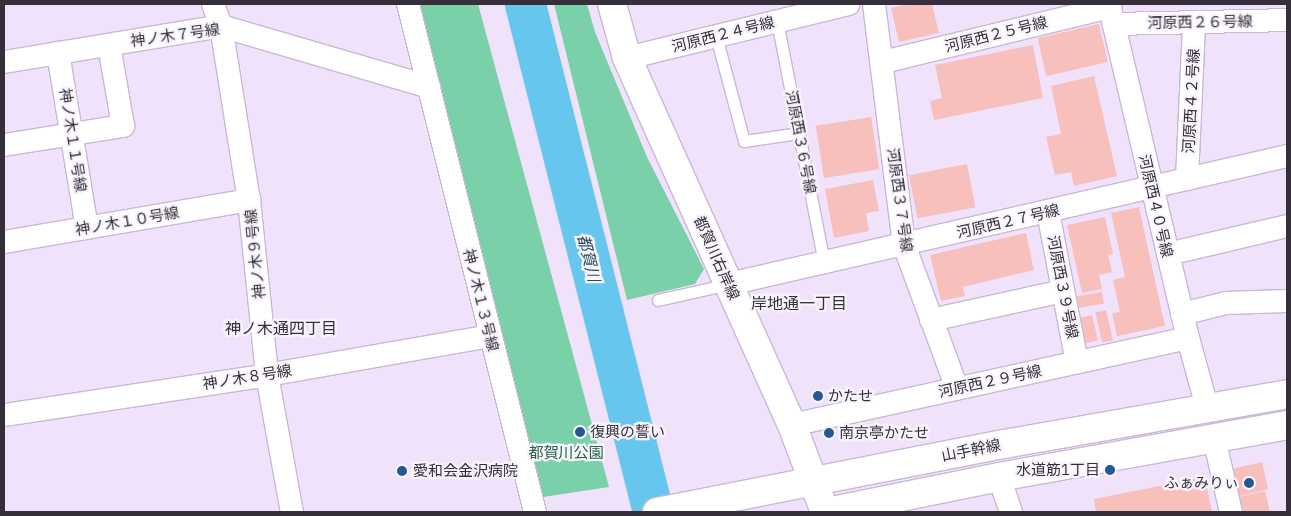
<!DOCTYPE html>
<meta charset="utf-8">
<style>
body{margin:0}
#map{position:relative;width:1291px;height:516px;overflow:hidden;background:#f1e2fc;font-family:"IBM Plex Sans","Noto Sans JP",sans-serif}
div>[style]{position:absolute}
.green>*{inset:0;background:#7ad0a8}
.river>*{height:41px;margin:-20.5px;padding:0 20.5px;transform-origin:20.5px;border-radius:20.5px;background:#67c6ee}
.building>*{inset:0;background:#f7c0bd;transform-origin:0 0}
.roads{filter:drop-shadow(1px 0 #c9b7d6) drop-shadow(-1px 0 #c9b7d6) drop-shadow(0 1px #c9b7d6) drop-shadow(0 -1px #c9b7d6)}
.service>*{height:11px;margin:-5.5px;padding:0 5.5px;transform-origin:5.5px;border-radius:5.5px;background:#fff}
.minor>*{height:22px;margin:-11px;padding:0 11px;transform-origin:11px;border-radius:11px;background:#fff}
.tertiary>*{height:28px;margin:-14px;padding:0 14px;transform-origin:14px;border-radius:14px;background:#fff}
.primary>*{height:28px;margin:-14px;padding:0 14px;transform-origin:14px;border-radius:14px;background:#fff}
.dots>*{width:14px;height:14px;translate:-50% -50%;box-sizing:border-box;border:2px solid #f8f4fb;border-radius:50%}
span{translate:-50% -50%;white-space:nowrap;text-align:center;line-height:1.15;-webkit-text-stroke:4.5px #f8f4fb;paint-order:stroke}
.street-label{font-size:15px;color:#362f3b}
.poi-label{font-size:15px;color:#362f3b}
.left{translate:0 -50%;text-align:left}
.right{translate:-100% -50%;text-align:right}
.park-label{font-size:15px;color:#1f6247}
.water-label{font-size:16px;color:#254e5f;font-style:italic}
.neighbourhood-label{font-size:16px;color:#362f3b}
.frame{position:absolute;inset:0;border:5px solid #362f3b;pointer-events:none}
</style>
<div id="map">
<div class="green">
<div style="clip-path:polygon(418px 4px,478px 4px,609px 487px,543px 497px)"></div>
<div style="clip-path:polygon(554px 4px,587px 4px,595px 32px,647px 157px,704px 269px,695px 284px,627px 300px)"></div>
</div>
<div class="river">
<div style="left:525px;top:4px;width:524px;rotate:75.86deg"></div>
</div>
<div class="building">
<div style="clip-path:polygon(910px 4px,932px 4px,939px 33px,899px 42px,891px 8px)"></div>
<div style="left:1099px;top:24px;width:39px;height:63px;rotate:77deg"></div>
<div style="clip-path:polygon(1033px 45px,1043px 98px,934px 120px,930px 101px,942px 98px,935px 65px)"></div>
<div style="clip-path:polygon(1094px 76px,1117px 176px,1074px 186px,1071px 172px,1055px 175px,1046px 137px,1061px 134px,1051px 86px)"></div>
<div style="left:871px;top:117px;width:53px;height:56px;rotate:81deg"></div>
<div style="left:967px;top:164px;width:44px;height:59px;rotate:79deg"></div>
<div style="clip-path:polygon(873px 180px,879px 211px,866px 213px,869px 231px,834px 238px,825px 189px)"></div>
<div style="clip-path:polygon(1139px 207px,1165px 326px,1117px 336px,1112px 313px,1120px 312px,1113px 280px,1125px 277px,1111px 213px)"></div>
<div style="clip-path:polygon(1105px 217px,1113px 254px,1108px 255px,1112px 272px,1099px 275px,1102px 289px,1082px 293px,1067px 225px)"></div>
<div style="clip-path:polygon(1026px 233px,1034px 270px,963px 287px,965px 296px,941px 301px,930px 255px)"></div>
<div style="left:1102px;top:292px;width:12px;height:27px;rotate:81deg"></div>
<div style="left:1106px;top:310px;width:31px;height:11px;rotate:77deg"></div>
<div style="left:1092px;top:315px;width:26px;height:16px;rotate:77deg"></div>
<div style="left:1262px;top:462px;width:28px;height:33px;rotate:77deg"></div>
<div style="clip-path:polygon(1205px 477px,1212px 512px,1096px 512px,1094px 499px)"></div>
<div style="clip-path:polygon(1265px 491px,1270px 512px,1240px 512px,1237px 497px)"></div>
</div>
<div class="roads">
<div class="service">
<div style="left:777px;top:21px;width:247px;rotate:79deg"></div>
<div style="left:716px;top:36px;width:109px;rotate:75.1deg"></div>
<div style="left:744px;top:141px;width:56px;rotate:-8.3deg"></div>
<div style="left:658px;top:300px;width:73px;rotate:-12.7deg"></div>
</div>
<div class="minor">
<div style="left:213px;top:4px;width:23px;rotate:70deg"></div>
<div style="left:221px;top:26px;width:176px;rotate:80.9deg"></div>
<div style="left:249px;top:200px;width:176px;rotate:84.1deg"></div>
<div style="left:267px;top:375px;width:139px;rotate:79.7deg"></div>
<div style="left:408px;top:4px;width:524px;rotate:75.96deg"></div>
<div style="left:874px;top:4px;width:243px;rotate:82.9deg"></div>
<div style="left:904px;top:245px;width:153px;rotate:69.7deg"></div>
<div style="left:1109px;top:4px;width:343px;rotate:76.7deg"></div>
<div style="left:1188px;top:338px;width:72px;rotate:74.6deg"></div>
<div style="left:1114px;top:24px;width:173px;rotate:-1.3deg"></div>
<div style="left:58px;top:53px;width:177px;rotate:80.6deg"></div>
<div style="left:627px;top:58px;width:228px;rotate:-13.7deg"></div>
<div style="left:4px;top:62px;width:220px;rotate:-9.4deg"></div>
<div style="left:221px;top:26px;width:217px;rotate:16.3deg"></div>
<div style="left:883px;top:62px;width:234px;rotate:-13.6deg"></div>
<div style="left:4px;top:145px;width:121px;rotate:-9.1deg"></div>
<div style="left:123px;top:126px;width:82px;rotate:-99.8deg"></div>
<div style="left:1187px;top:179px;width:157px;rotate:-87.4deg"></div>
<div style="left:1048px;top:212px;width:153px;rotate:79.1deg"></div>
<div style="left:4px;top:242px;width:249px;rotate:-9.7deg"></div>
<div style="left:1168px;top:254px;width:122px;rotate:-13.2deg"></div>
<div style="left:729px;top:284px;width:572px;rotate:-12.92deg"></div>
<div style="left:1182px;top:314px;width:45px;rotate:-14deg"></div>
<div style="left:1226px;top:303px;width:61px;rotate:-1.9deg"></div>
<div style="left:931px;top:320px;width:135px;rotate:-12.4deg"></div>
<div style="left:4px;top:415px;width:266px;rotate:-8.6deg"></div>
<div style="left:267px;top:375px;width:226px;rotate:-9.9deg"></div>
<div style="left:792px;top:425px;width:405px;rotate:-12.4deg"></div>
<div style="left:1214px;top:438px;width:76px;rotate:77.1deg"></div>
<div style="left:999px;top:477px;width:37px;rotate:71deg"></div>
</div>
<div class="tertiary">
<div style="left:612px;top:4px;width:56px;rotate:74.5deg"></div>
<div style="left:627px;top:58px;width:402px;rotate:65.8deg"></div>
<div style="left:792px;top:425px;width:93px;rotate:69.2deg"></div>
</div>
<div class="primary">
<div style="left:657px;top:512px;width:354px;rotate:-11.1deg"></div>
<div style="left:1004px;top:444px;width:287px;rotate:-10deg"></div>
<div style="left:827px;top:512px;width:176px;rotate:-11.5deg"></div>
<div style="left:999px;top:477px;width:293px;rotate:-10.2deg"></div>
</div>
</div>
<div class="dots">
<div style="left:818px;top:396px;background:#235891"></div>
<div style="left:580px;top:432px;background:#235891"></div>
<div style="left:829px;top:433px;background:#235891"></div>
<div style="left:1110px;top:470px;background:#235891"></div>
<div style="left:402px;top:471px;background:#235891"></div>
<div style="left:1249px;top:483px;background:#235891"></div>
</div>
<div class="street-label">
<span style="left:1200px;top:22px;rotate:-1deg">河原西２６号線</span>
<span style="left:723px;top:34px;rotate:-14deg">河原西２４号線</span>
<span style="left:996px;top:34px;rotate:-14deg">河原西２５号線</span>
<span style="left:175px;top:35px;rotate:-8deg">神ノ木７号線</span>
<span style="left:1191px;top:101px;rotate:-87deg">河原西４２号線</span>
<span style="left:73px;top:140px;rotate:81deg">神ノ木１１号線</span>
<span style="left:801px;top:142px;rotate:79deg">河原西３６号線</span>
<span style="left:900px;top:200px;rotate:82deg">河原西３７号線</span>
<span style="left:1156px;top:206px;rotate:77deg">河原西４０号線</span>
<span style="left:127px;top:221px;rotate:-10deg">神ノ木１０号線</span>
<span style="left:1008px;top:221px;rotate:-13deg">河原西２７号線</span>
<span style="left:255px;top:254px;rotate:-96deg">神ノ木９号線</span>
<span style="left:717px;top:258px;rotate:66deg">都賀川右岸線</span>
<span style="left:1063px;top:287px;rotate:79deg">河原西３９号線</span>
<span style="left:481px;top:300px;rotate:76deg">神ノ木１３号線</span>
<span style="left:247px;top:377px;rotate:-9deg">神ノ木８号線</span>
<span style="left:990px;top:381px;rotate:-12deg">河原西２９号線</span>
<span style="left:971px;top:450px;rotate:-11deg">山手幹線</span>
</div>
<div class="poi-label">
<span class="left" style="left:828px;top:396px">かたせ</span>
<span class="left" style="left:590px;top:432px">復興の誓い</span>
<span class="left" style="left:839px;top:433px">南京亭かたせ</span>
<span class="right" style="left:1100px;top:470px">水道筋1丁目</span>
<span class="left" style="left:413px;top:471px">愛和会金沢病院</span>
<span class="right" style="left:1239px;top:483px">ふぁみりぃ</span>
</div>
<div class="park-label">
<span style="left:566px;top:453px">都賀川公園</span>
</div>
<div class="water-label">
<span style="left:589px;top:258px;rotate:76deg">都賀川</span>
</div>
<div class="neighbourhood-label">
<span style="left:799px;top:303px">岸地通一丁目</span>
<span style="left:281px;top:328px">神ノ木通四丁目</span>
</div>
<div class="frame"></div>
</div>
